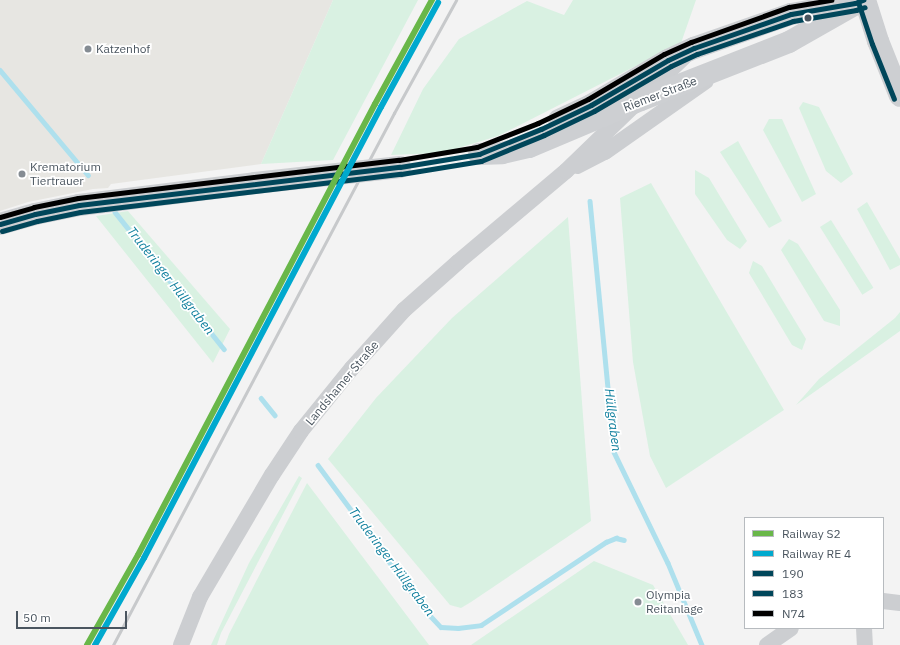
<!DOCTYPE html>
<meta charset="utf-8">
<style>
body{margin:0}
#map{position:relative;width:900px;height:645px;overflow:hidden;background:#f3f3f3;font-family:"IBM Plex Sans",sans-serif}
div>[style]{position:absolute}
.commercial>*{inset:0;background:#e7e6e2}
.green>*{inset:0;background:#d9f1e2;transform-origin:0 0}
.stream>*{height:4.5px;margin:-2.25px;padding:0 2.25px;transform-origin:2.25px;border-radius:2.25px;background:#aee0ed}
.street>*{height:16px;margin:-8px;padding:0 8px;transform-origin:8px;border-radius:8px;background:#ccced1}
.secondary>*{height:22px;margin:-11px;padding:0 11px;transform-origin:11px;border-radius:11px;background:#cdcfd2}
.rail>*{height:3px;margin:-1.5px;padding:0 1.5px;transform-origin:1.5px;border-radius:1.5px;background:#c7c9cb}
.secondary-bridge>*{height:22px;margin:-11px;padding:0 11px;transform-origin:11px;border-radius:11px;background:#cdcfd2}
.bus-1>*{height:5px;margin:-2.5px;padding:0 2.5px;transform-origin:2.5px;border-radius:2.5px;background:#00465a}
.bus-2>*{height:5px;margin:-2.5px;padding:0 2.5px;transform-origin:2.5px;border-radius:2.5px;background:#00465a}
.bus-3>*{height:5px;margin:-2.5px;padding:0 2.5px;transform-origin:2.5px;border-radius:2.5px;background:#000}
.rail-1>*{height:6px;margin:-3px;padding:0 3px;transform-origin:3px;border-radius:3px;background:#69b749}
.rail-2>*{height:6px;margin:-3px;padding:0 3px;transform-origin:3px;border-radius:3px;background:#00a9ce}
.dots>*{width:11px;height:11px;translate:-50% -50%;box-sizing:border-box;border:2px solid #fff;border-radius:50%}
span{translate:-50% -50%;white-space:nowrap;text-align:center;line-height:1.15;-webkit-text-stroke:3.5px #fff;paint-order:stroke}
.poi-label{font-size:12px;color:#4a555f}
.left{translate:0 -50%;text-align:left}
.street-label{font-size:12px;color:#4a555f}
.water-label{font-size:13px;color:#0f7f9d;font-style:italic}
.legend{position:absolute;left:744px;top:517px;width:140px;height:112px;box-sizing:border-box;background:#fff;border:1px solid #b7bbbf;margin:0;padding:5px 7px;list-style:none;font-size:12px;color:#4a555f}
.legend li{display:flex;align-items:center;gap:8px;height:20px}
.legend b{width:20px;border:1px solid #b7bbbf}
.scale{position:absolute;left:16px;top:611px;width:111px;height:18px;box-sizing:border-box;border:2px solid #4a555f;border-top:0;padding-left:5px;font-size:12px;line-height:14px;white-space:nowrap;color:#4a555f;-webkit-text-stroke:3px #fff;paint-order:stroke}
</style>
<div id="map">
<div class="commercial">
<div style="clip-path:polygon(0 0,333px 0,261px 164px,111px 184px,108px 188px,93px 189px,28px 202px,0 211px)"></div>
</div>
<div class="green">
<div style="clip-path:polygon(333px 0,418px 0,333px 160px,261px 164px)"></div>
<div style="clip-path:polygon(573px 0,696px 0,681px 43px,498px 136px,442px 153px,391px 155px,423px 89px,459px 39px,527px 1px,564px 15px)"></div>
<div style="clip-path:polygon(803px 102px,819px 107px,853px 174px,841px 183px,826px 171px,799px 108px)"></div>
<div style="clip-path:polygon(769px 119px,782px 119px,816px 194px,802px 202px,763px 130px)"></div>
<div style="clip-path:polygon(738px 141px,782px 221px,769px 228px,720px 152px)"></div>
<div style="clip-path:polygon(695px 170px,709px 178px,747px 241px,740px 249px,727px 240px,695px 194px)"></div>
<div style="clip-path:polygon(651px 183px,784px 410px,666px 488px,650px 456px,633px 362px,620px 198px)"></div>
<div style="clip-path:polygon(867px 202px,900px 259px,900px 265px,890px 270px,857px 209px)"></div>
<div style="clip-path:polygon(128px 211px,230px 329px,213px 363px,96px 216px)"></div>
<div style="clip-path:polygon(568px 217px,591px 521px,471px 602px,461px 608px,450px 605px,328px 459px,376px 398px,452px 318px)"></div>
<div style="left:831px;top:220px;width:80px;height:13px;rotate:58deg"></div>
<div style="clip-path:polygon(789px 239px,798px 244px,840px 310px,840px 326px,824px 321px,781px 250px)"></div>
<div style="clip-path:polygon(753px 261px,762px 266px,806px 339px,802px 350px,792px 345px,749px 273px)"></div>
<div style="clip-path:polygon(900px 312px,900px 331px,796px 405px,819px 379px,895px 318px)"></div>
<div style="clip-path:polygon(299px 476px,302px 478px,221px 633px,217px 645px,211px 645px,249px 563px)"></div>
<div style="clip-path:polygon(307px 483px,429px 645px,225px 645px,229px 634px)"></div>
<div style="clip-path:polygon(594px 561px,653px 585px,688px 645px,471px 645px)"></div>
</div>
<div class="stream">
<div style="left:0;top:70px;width:137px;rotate:50deg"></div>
<div style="left:590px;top:201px;width:252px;rotate:84.5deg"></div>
<div style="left:614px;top:452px;width:123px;rotate:64.1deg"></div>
<div style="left:668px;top:563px;width:89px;rotate:67.5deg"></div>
<div style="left:115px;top:212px;width:175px;rotate:51.5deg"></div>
<div style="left:261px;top:398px;width:22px;rotate:51deg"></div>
<div style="left:318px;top:465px;width:180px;rotate:53.6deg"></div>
<div style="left:425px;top:610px;width:23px;rotate:47deg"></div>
<div style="left:441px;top:627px;width:17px;rotate:3deg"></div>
<div style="left:458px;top:628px;width:23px;rotate:-7deg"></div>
<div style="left:481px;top:625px;width:150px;rotate:-33.6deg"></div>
<div style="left:606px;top:542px;width:11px;rotate:-22deg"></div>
<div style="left:616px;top:538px;width:8px;rotate:14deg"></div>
</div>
<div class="street">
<div style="left:577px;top:166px;width:31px;rotate:-27deg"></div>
<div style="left:605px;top:152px;width:123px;rotate:-35.1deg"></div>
<div style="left:883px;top:601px;width:17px;rotate:7deg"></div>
<div style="left:864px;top:628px;width:17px;rotate:87deg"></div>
<div style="left:181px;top:645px;width:52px;rotate:-68.4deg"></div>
<div style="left:200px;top:597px;width:142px;rotate:-59.5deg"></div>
<div style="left:272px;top:475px;width:53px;rotate:-56.6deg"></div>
<div style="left:301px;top:431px;width:81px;rotate:-51deg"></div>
<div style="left:352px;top:368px;width:78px;rotate:-48.1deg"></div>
<div style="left:404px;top:310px;width:72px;rotate:-41.6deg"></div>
<div style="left:458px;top:262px;width:141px;rotate:-40.1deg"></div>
<div style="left:566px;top:171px;width:164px;rotate:-44deg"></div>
<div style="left:767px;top:645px;width:29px;rotate:-35deg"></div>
</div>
<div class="secondary">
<div style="left:865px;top:0;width:43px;rotate:72.4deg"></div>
<div style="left:878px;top:41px;width:59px;rotate:68.2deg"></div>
<div style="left:559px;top:120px;width:35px;rotate:-25deg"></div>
<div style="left:591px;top:105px;width:89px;rotate:-30.3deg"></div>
<div style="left:668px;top:60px;width:29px;rotate:-25deg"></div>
<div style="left:694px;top:48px;width:103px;rotate:-19.3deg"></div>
<div style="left:791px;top:14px;width:54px;rotate:-9.6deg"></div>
<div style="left:479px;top:154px;width:23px;rotate:-2deg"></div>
<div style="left:502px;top:153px;width:28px;rotate:-13deg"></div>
<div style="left:529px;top:147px;width:121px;rotate:-22.8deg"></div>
<div style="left:641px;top:100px;width:159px;rotate:-21.4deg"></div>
<div style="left:789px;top:42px;width:85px;rotate:-29.6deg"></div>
<div style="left:0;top:224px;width:36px;rotate:-16deg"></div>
<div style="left:35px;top:214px;width:45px;rotate:-11.6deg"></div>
<div style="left:79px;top:205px;width:177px;rotate:-7.1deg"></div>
</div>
<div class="rail">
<div style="left:113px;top:645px;width:602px;rotate:-62.16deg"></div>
<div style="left:394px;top:113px;width:129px;rotate:-61.2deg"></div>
</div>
<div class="secondary-bridge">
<div style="left:255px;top:183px;width:146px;rotate:-6.3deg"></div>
</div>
<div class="bus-1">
<div style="left:0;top:224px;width:36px;rotate:-16deg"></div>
<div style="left:35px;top:214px;width:45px;rotate:-11.6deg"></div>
<div style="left:79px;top:205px;width:323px;rotate:-6.8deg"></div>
<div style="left:400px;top:167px;width:80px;rotate:-9.3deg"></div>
<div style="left:479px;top:154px;width:67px;rotate:-22deg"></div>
<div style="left:541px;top:129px;width:55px;rotate:-25.6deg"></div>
<div style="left:591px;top:105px;width:89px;rotate:-30.3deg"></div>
<div style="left:668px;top:60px;width:29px;rotate:-25deg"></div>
<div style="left:694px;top:48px;width:103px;rotate:-19.3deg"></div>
<div style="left:791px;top:14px;width:65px;rotate:-9.8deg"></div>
<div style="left:855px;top:3px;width:9px;rotate:-21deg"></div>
</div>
<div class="bus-2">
<div style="left:858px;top:2px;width:44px;rotate:71.6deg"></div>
<div style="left:872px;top:44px;width:59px;rotate:68.2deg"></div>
<div style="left:2px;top:231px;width:36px;rotate:-16deg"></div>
<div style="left:37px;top:221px;width:44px;rotate:-11.8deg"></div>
<div style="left:80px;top:212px;width:323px;rotate:-6.8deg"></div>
<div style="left:401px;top:174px;width:81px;rotate:-9.2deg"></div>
<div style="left:481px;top:161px;width:68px;rotate:-22.4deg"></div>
<div style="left:544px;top:135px;width:55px;rotate:-25.6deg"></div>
<div style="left:594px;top:111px;width:89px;rotate:-30.3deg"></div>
<div style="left:671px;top:66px;width:29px;rotate:-25deg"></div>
<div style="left:697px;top:54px;width:102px;rotate:-19deg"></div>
<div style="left:793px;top:21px;width:64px;rotate:-9.9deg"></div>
<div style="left:856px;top:10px;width:9px;rotate:-18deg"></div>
</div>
<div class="bus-3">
<div style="left:0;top:217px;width:35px;rotate:-16deg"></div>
<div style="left:34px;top:207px;width:45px;rotate:-11.6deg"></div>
<div style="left:78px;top:198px;width:323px;rotate:-6.8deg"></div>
<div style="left:399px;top:160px;width:79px;rotate:-9.5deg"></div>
<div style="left:477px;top:147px;width:66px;rotate:-21.5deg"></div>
<div style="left:538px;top:123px;width:55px;rotate:-25.6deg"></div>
<div style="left:588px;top:99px;width:88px;rotate:-30.6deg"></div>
<div style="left:664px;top:54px;width:30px;rotate:-24deg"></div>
<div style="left:691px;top:42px;width:104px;rotate:-19.7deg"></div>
<div style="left:789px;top:7px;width:43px;rotate:-9.5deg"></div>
</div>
<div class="rail-1">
<div style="left:87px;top:645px;width:103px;rotate:-60.5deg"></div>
<div style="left:138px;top:555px;width:509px;rotate:-62.28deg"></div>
<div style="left:375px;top:104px;width:119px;rotate:-61.3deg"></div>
</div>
<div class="rail-2">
<div style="left:95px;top:645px;width:100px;rotate:-60.6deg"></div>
<div style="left:144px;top:558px;width:509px;rotate:-62.28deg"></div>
<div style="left:381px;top:107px;width:119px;rotate:-61.3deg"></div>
</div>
<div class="dots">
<div style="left:808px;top:18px;background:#4a555f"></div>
<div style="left:88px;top:49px;background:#858c93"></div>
<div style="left:22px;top:174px;background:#858c93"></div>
<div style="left:638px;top:602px;background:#858c93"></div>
</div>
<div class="poi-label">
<span class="left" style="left:96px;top:49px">Katzenhof</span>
<span class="left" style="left:30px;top:174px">Krematorium<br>Tiertrauer</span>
<span class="left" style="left:646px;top:602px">Olympia<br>Reitanlage</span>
</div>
<div class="street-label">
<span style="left:660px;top:94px;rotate:-21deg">Riemer Straße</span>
<span style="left:342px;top:383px;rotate:-50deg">Landshamer Straße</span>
</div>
<div class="water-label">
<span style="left:170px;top:281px;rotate:52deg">Truderinger Hüllgraben</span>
<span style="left:612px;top:420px;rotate:83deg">Hüllgraben</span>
<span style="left:391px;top:562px;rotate:53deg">Truderinger Hüllgraben</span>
</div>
<ul class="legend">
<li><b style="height:5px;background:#69b749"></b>Railway S2</li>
<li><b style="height:5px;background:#00a9ce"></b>Railway RE 4</li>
<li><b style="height:5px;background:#00465a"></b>190</li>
<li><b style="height:5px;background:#00465a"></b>183</li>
<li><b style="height:5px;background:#000"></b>N74</li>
</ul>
<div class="scale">50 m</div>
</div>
